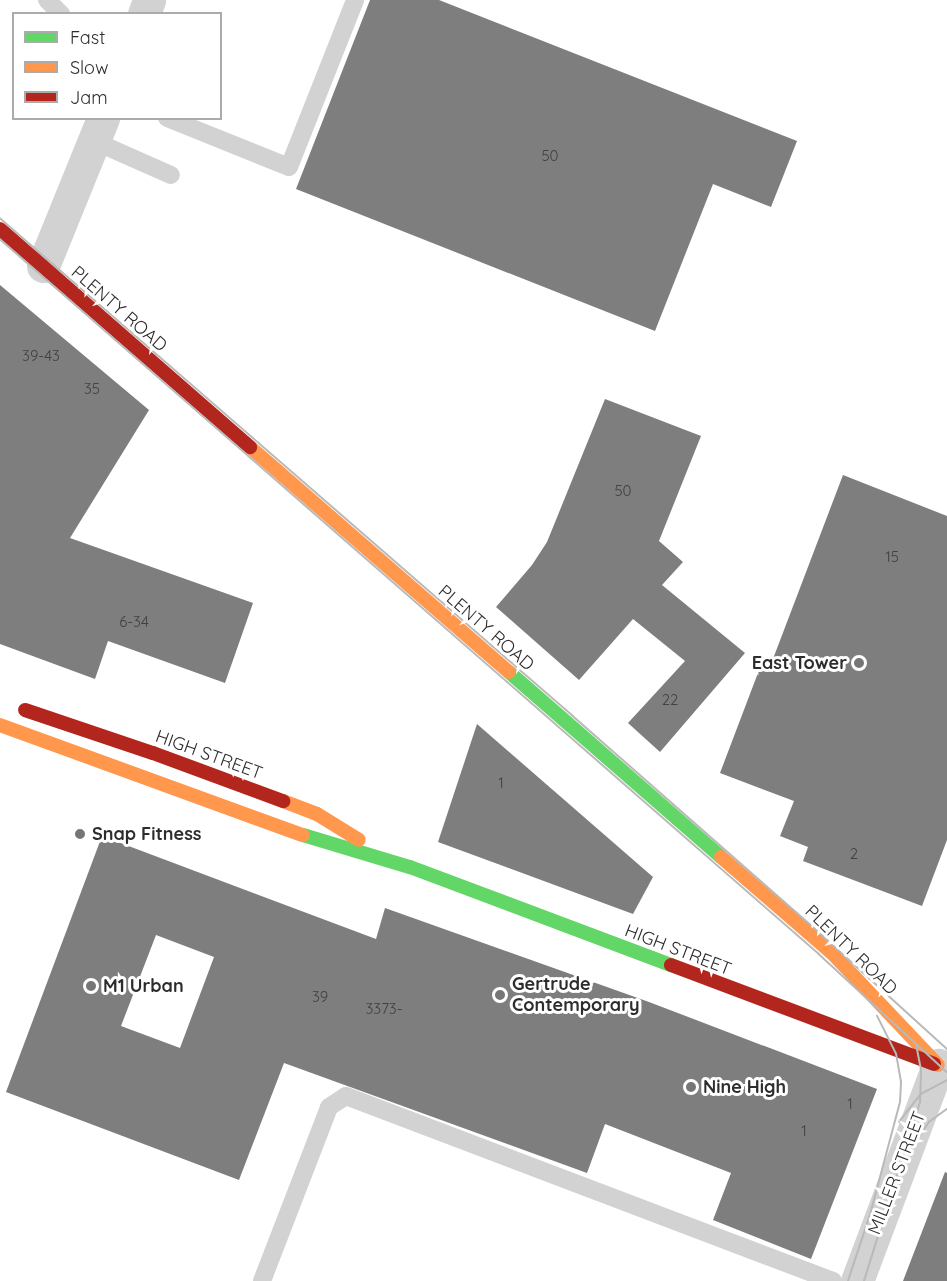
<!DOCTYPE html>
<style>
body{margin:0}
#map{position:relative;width:947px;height:1281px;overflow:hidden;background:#fff;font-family:Quicksand,sans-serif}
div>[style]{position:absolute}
.building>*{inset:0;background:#7e7e7e}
.lane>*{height:18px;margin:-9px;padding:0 9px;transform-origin:9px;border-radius:9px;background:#d2d2d2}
.street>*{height:33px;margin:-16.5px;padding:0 16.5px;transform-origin:16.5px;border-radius:16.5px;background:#d2d2d2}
.fast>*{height:14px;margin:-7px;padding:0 7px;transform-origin:7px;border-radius:7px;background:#63d668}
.slow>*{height:14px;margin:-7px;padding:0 7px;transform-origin:7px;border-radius:7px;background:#ff974d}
.jam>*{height:14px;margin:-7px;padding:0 7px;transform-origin:7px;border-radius:7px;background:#b3261e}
.tram>*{height:1.5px;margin:-0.75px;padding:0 0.75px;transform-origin:0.75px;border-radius:0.75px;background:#b9b9b9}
.dots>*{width:16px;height:16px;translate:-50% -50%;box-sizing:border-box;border:3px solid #fff;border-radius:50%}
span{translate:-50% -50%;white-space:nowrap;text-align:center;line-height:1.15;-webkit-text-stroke:6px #fff;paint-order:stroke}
.number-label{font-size:15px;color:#414141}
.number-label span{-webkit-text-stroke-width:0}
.street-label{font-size:18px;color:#2d2d2d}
.poi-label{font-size:18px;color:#2d2d2d;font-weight:700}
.right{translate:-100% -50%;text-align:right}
.left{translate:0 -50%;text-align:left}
.legend{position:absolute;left:12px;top:12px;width:210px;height:108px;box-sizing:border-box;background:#fff;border:2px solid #ababab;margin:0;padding:8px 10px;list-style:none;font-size:18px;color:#2d2d2d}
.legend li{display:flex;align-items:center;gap:12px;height:30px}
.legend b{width:30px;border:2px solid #ababab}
</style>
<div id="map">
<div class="building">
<div style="clip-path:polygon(370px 0,439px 0,797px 141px,771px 207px,713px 184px,655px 331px,296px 189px)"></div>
<div style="clip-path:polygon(0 285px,149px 410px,70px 538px,253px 603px,225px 683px,108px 641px,95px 679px,0 644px)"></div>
<div style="clip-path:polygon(605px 399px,701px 436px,659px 541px,683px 562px,662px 585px,745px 653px,660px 752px,628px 723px,685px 661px,633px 619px,579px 680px,496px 607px,532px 565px,547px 542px)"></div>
<div style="clip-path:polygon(843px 475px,947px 516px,947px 840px,922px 906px,803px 861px,808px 847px,780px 836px,794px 801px,720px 773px,761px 665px,768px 672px)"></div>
<div style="clip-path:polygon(477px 724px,653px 877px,633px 914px,438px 842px)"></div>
<div style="clip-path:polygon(evenodd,102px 836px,376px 939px,385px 908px,649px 1002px,877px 1089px,811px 1259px,713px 1220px,731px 1173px,605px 1124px,587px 1173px,284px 1063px,239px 1180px,6px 1092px,102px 836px,156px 935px,214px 957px,180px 1048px,121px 1026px,156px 935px)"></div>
<div style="clip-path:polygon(945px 1172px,947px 1173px,947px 1281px,903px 1281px)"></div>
</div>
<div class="lane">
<div style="left:47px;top:0;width:20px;rotate:45deg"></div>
<div style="left:167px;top:118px;width:131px;rotate:21.9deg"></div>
<div style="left:289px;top:167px;width:180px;rotate:-68.4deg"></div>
<div style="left:94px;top:141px;width:84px;rotate:23.8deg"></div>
<div style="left:262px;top:1281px;width:186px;rotate:-68.9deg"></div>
<div style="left:329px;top:1107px;width:20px;rotate:-33deg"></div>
<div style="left:346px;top:1096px;width:521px;rotate:20.8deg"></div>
</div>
<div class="street">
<div style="left:144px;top:14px;width:15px;rotate:-70deg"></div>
<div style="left:43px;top:266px;width:160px;rotate:-67.9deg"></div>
<div style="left:857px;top:1281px;width:231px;rotate:-69.4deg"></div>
</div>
<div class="fast">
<div style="left:509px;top:672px;width:281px;rotate:41.1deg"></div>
<div style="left:303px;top:835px;width:112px;rotate:16.7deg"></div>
<div style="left:410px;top:867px;width:279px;rotate:20.6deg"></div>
</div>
<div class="slow">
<div style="left:250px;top:447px;width:343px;rotate:41deg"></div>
<div style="left:0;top:725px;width:322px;rotate:20deg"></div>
<div style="left:283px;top:801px;width:36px;rotate:21deg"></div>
<div style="left:317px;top:814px;width:49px;rotate:31.8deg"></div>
<div style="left:721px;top:857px;width:147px;rotate:40.9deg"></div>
<div style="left:832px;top:953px;width:154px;rotate:46.6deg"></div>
</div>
<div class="jam">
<div style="left:0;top:229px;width:332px;rotate:41.1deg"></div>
<div style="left:25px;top:710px;width:135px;rotate:18.6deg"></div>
<div style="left:153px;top:753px;width:139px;rotate:20.3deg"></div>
<div style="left:671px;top:965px;width:281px;rotate:20.6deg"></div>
</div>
<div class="tram">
<div style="left:0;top:218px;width:759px;rotate:40.99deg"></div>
<div style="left:573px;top:716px;width:333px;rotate:41.3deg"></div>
<div style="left:823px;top:936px;width:168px;rotate:42.3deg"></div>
<div style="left:0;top:239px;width:1087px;rotate:41.12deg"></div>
<div style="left:819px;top:954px;width:174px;rotate:42.7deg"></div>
<div style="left:899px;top:1122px;width:36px;rotate:-52deg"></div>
<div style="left:921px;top:1094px;width:30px;rotate:-28deg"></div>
<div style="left:912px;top:1148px;width:31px;rotate:-57deg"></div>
<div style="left:929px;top:1122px;width:22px;rotate:-36deg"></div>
<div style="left:848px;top:1281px;width:70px;rotate:-71.6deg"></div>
<div style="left:870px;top:1215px;width:117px;rotate:-75.1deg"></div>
<div style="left:900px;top:1102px;width:20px;rotate:-87deg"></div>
<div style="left:901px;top:1082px;width:28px;rotate:-100deg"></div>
<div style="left:896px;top:1054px;width:42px;rotate:-116.6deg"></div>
<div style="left:864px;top:1281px;width:188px;rotate:-72.6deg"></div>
<div style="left:920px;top:1102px;width:32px;rotate:-88deg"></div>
<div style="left:921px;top:1070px;width:26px;rotate:-101deg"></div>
</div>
<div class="dots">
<div style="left:859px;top:663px;background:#767676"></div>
<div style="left:80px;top:834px;background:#767676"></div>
<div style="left:91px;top:986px;background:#767676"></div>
<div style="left:500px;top:995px;background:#767676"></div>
<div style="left:691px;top:1087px;background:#767676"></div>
</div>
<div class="number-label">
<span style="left:550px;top:156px">50</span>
<span style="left:41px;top:356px">39-43</span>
<span style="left:92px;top:389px">35</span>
<span style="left:623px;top:491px">50</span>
<span style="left:892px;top:557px">15</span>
<span style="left:134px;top:622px">6-34</span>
<span style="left:670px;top:700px">22</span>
<span style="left:501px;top:783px">1</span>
<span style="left:854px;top:854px">2</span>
<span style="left:320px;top:997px">39</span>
<span style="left:384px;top:1009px">3373-</span>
<span style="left:850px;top:1104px">1</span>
<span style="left:804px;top:1131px">1</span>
</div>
<div class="street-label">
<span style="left:119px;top:309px;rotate:41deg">PLENTY ROAD</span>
<span style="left:486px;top:628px;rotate:41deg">PLENTY ROAD</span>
<span style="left:209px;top:755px;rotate:20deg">HIGH STREET</span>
<span style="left:678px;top:950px;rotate:21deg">HIGH STREET</span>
<span style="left:851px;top:950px;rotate:44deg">PLENTY ROAD</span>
<span style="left:897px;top:1173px;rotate:-69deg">MILLER STREET</span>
</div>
<div class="poi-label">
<span class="right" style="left:847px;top:663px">East Tower</span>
<span class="left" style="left:92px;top:834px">Snap Fitness</span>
<span class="left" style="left:512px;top:995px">Gertrude<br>Contemporary</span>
<span class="left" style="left:103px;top:986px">M1 Urban</span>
<span class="left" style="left:703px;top:1087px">Nine High</span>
</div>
<ul class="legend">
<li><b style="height:8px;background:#63d668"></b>Fast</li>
<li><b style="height:8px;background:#ff974d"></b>Slow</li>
<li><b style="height:8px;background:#b3261e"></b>Jam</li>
</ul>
</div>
